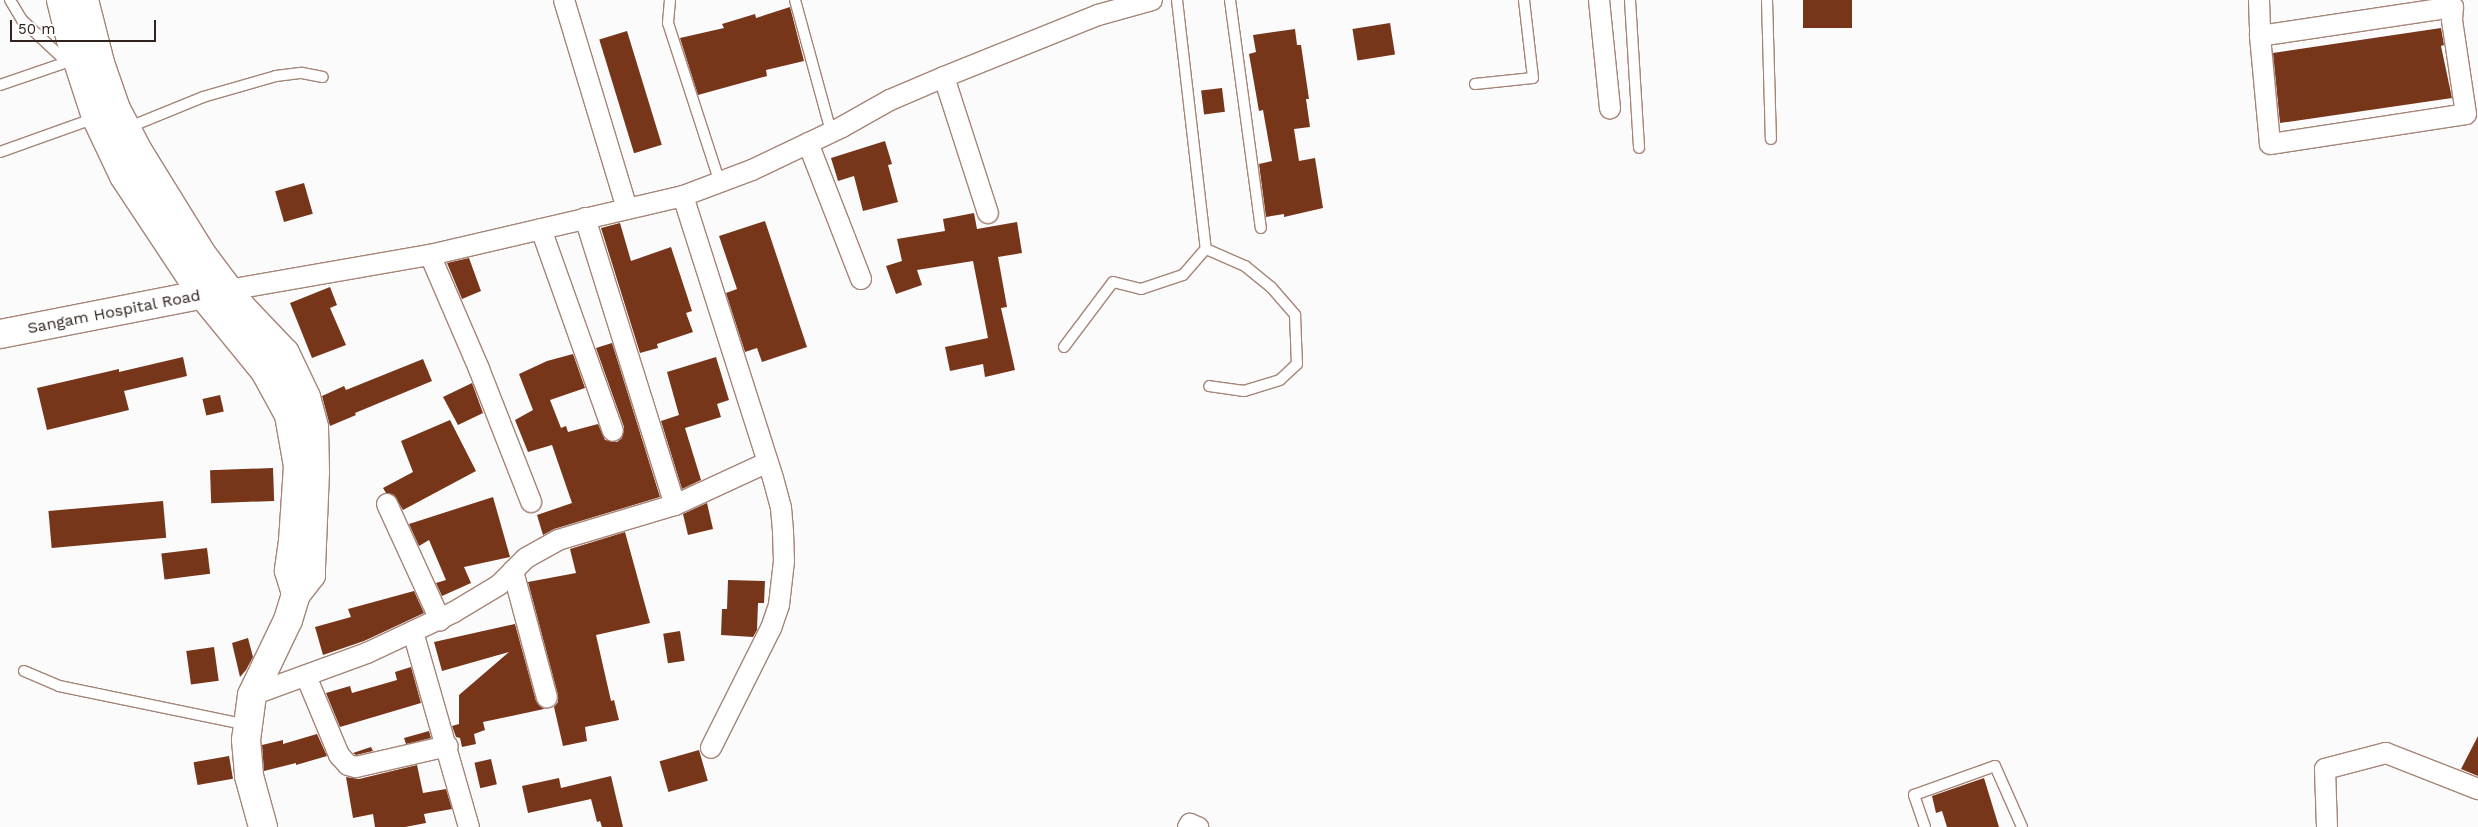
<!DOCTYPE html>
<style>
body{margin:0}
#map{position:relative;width:2478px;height:827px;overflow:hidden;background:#fbfbfb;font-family:"Work Sans",sans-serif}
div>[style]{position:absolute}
.building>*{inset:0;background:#77351a;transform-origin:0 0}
.roads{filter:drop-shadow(1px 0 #a68477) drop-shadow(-1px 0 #a68477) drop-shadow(0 1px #a68477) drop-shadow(0 -1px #a68477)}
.service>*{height:10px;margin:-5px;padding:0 5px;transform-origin:5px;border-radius:5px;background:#fff}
.minor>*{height:20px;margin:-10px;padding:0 10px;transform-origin:10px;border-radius:10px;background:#fff}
.secondary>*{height:28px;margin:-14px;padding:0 14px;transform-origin:14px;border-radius:14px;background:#fff}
.trunk>*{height:28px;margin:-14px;padding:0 14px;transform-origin:14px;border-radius:14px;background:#fff}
span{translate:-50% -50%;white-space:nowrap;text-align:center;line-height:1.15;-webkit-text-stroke:5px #fff;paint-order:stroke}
.street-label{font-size:16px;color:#30221d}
.scale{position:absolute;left:10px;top:20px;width:146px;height:22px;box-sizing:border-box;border:2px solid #30221d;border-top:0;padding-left:6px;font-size:15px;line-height:18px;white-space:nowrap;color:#30221d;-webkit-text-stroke:4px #fff;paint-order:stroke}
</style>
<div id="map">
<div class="building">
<div style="left:1803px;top:0;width:49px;height:28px"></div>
<div style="clip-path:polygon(790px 7px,804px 61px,766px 70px,767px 76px,698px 95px,680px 38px,724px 28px,722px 24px,755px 14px,756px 18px)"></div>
<div style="left:1390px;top:23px;width:32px;height:38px;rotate:81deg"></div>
<div style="clip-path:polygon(2441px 28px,2444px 45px,2441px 46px,2452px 98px,2280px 123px,2273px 53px)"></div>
<div style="clip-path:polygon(1295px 29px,1297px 45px,1301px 45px,1309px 99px,1306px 99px,1310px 127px,1294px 129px,1299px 161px,1315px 158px,1323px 208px,1284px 217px,1284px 214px,1266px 217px,1259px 164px,1272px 161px,1263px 110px,1259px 111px,1249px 54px,1256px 52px,1253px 35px)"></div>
<div style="left:627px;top:31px;width:119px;height:29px;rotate:73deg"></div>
<div style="left:1222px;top:88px;width:24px;height:21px;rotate:83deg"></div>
<div style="clip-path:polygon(885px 141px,892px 164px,888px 165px,898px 202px,863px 211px,854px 176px,838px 181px,831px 158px)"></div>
<div style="left:304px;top:183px;width:32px;height:30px;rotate:74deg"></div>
<div style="clip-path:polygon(974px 213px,977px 229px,1017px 222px,1022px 253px,998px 257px,1007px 307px,1001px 308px,1015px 370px,985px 377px,983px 364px,950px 371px,945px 347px,988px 338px,973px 261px,917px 270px,922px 285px,896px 294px,886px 266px,902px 261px,897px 239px,945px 231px,943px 219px)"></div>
<div style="clip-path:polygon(765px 221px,807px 347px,762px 362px,757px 348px,745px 352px,726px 293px,737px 289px,719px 236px)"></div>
<div style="clip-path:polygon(620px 223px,631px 261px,671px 247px,692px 311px,686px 313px,693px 332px,657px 344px,658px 348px,640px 353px,601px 228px)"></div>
<div style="clip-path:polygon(469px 258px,481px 291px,462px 299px,447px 263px)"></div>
<div style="clip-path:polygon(330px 287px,337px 305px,330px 308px,346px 345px,312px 358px,290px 303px)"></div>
<div style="clip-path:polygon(612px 343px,660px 497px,554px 529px,543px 535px,537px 515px,572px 503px,552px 445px,528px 452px,515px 420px,533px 410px,519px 374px,547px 361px,573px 354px,585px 388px,550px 400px,561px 428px,566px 426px,568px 432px,598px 424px,605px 440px,617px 442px,622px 438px,624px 427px,596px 348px)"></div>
<div style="clip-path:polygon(183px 357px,187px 376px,124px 391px,129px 410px,47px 430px,37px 388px,119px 369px,119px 372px)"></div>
<div style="clip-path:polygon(716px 357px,729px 400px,717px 404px,721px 417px,685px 428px,701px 480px,682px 489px,661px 421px,679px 415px,667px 372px)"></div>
<div style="clip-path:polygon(423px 359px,432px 381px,355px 413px,356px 415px,330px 426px,322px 396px,344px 386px,346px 390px)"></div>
<div style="clip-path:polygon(472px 383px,483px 413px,458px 425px,443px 397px)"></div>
<div style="left:220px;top:395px;width:17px;height:18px;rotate:77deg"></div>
<div style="clip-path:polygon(450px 420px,476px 471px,403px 510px,394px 495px,386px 493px,383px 488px,413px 472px,401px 441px)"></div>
<div style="left:273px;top:468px;width:33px;height:63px;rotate:88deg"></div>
<div style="clip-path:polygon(493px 497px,510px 557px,464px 567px,471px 583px,442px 596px,436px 583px,446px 580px,429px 540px,419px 546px,409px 524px)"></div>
<div style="left:163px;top:501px;width:37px;height:115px;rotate:85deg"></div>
<div style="clip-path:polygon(707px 503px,713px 529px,688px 535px,683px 514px)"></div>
<div style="clip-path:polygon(625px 532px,650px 623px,596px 635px,611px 701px,614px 700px,619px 720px,585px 727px,587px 741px,563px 746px,554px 707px,558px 702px,558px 695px,528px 582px,576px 573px,570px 549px)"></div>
<div style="left:207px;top:548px;width:26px;height:46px;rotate:83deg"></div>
<div style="clip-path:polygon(728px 580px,765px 581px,764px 603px,758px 603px,757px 630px,753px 637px,721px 635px,722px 609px,727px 609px)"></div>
<div style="clip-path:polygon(414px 591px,424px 613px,364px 641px,323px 655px,315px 627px,351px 617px,348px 609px)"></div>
<div style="clip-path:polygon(515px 624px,536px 701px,544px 709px,483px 722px,485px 730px,474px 734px,476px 744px,462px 747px,460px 738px,456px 737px,452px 726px,459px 724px,459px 695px,509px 652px,442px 671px,434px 642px)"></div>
<div style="left:680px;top:631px;width:30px;height:17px;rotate:81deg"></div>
<div style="clip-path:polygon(248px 638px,253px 657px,246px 670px,240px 677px,232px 643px)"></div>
<div style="left:214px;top:647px;width:34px;height:28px;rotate:82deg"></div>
<div style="clip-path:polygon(411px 667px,421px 703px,340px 727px,326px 693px,350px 686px,352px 693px,397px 680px,395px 672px)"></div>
<div style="clip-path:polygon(429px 731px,431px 738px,406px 744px,404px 738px)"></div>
<div style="clip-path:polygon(317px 734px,327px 756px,296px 765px,296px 763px,264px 771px,262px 745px,283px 740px,283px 744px)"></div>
<div style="clip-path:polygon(2478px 736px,2478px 776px,2461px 769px)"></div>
<div style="clip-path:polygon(371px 747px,373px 751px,356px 755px,353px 753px)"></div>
<div style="left:699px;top:750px;width:32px;height:41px;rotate:74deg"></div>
<div style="left:229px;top:756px;width:23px;height:36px;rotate:80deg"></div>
<div style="left:491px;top:759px;width:26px;height:17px;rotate:77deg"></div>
<div style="clip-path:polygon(417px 765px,423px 793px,446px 789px,452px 809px,424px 814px,426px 823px,405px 827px,375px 827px,373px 814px,353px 818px,346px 777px,359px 779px)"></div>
<div style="clip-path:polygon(611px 776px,623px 827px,602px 827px,600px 821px,597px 822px,591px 799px,528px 813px,522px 786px,559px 778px,561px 788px)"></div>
<div style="clip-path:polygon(1984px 778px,1999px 827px,1947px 827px,1942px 811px,1936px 813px,1932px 796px)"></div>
</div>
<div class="roads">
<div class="service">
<div style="left:10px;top:0;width:23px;rotate:59deg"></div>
<div style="left:22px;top:20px;width:67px;rotate:43.2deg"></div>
<div style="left:670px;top:0;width:23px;rotate:95deg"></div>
<div style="left:668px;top:23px;width:168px;rotate:72deg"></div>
<div style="left:795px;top:0;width:137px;rotate:74.7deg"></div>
<div style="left:1177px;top:0;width:251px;rotate:83.4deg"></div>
<div style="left:1206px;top:249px;width:43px;rotate:23.6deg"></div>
<div style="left:1245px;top:266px;width:33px;rotate:39deg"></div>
<div style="left:1271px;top:287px;width:37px;rotate:49deg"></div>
<div style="left:1295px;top:315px;width:49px;rotate:87.7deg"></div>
<div style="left:1297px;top:364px;width:23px;rotate:137deg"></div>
<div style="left:1280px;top:380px;width:38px;rotate:163deg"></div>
<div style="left:1244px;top:391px;width:35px;rotate:-172deg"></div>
<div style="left:1230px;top:0;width:230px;rotate:82.3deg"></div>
<div style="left:1630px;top:0;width:148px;rotate:86.5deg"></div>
<div style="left:1767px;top:0;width:139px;rotate:88.4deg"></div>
<div style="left:1475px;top:84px;width:58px;rotate:-5.9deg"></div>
<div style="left:1533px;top:78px;width:79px;rotate:-96.6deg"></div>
<div style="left:0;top:85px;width:71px;rotate:-18.9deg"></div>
<div style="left:127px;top:128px;width:82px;rotate:-22.2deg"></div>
<div style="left:203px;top:97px;width:76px;rotate:-16deg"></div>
<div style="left:276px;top:76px;width:26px;rotate:-7deg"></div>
<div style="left:302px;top:73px;width:21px;rotate:11deg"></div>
<div style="left:0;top:152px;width:101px;rotate:-19.7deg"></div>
<div style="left:1064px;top:347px;width:81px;rotate:-53deg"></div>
<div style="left:1113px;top:282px;width:29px;rotate:14deg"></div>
<div style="left:1141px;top:289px;width:44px;rotate:-18.4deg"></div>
<div style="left:1183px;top:275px;width:35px;rotate:-49deg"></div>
<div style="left:24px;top:671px;width:38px;rotate:23deg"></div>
<div style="left:59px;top:686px;width:192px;rotate:11.7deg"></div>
<div style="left:1925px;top:827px;width:34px;rotate:-109deg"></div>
<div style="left:1914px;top:795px;width:86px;rotate:-19.7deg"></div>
<div style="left:1995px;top:766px;width:67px;rotate:66.1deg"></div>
</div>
<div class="minor">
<div style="left:564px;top:0;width:218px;rotate:73.2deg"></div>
<div style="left:1599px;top:0;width:109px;rotate:84.2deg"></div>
<div style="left:2259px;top:0;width:36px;rotate:88deg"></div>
<div style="left:2260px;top:36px;width:108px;rotate:84.7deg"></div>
<div style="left:2270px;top:144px;width:198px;rotate:-8.7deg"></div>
<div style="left:2466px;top:114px;width:95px;rotate:-98.5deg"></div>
<div style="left:2452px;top:20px;width:13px;rotate:-86deg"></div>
<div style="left:2453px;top:7px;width:195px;rotate:171.5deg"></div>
<div style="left:944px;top:77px;width:143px;rotate:72.1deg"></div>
<div style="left:808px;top:143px;width:146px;rotate:68.7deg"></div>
<div style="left:683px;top:196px;width:296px;rotate:72.3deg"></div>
<div style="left:773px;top:478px;width:31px;rotate:75deg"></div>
<div style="left:781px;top:508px;width:24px;rotate:85deg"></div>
<div style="left:783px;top:532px;width:29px;rotate:88deg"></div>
<div style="left:784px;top:561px;width:44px;rotate:96.5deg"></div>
<div style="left:779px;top:605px;width:24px;rotate:109deg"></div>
<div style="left:771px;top:628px;width:134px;rotate:116.6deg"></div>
<div style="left:585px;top:218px;width:301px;rotate:72.6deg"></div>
<div style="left:541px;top:229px;width:214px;rotate:70.4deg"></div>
<div style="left:430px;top:255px;width:124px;rotate:66.7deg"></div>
<div style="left:479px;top:369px;width:143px;rotate:68.6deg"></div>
<div style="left:229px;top:290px;width:204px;rotate:-9.9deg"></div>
<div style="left:430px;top:255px;width:260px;rotate:-13.1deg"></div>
<div style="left:683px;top:196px;width:74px;rotate:-20.6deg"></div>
<div style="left:752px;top:170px;width:100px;rotate:-25.5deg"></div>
<div style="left:842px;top:127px;width:55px;rotate:-29.4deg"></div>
<div style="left:890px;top:100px;width:59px;rotate:-23.1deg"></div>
<div style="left:944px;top:77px;width:166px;rotate:-21.9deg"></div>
<div style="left:1098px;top:15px;width:56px;rotate:-15.5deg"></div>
<div style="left:387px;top:504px;width:128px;rotate:65.4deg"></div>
<div style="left:513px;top:571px;width:131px;rotate:75deg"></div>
<div style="left:413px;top:632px;width:203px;rotate:74deg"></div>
<div style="left:306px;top:676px;width:86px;rotate:67.3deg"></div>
<div style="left:339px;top:755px;width:13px;rotate:48deg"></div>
<div style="left:348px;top:765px;width:8px;rotate:14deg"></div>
<div style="left:356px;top:767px;width:94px;rotate:-12.9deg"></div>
<div style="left:252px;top:695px;width:122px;rotate:-20.1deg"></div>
<div style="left:367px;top:653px;width:96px;rotate:-25.2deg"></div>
<div style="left:454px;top:612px;width:52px;rotate:-31deg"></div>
<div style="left:499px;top:585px;width:38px;rotate:-45deg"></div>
<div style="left:526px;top:558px;width:37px;rotate:-29deg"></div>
<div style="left:558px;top:540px;width:122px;rotate:-16.7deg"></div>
<div style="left:675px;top:505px;width:102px;rotate:-24.8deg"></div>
<div style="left:1188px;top:827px;width:4px;rotate:-56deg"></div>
<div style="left:1190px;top:824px;width:9px;rotate:21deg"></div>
<div style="left:2327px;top:827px;width:58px;rotate:-92deg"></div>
<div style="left:2325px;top:769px;width:63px;rotate:-14.7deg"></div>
<div style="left:2386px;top:753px;width:99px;rotate:21.4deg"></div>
</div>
<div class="secondary">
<div style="left:0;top:334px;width:228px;rotate:-11.1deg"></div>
</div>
<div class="trunk">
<div style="left:61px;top:0;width:41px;rotate:76deg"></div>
<div style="left:71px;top:40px;width:81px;rotate:72deg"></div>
<div style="left:96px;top:117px;width:65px;rotate:64.6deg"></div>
<div style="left:124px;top:176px;width:141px;rotate:56.5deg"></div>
<div style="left:202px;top:294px;width:99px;rotate:50.7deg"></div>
<div style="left:265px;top:371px;width:50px;rotate:61.4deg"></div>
<div style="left:289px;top:415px;width:52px;rotate:80deg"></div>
<div style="left:298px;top:466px;width:75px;rotate:93.8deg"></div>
<div style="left:293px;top:541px;width:30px;rotate:98deg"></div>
<div style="left:289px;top:571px;width:24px;rotate:73deg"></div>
<div style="left:296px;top:594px;width:27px;rotate:107deg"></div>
<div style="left:288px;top:620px;width:83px;rotate:115.6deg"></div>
<div style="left:252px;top:695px;width:45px;rotate:97.6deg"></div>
<div style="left:246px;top:740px;width:36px;rotate:85deg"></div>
<div style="left:249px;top:776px;width:53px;rotate:74.6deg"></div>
<div style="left:84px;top:0;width:65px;rotate:75.7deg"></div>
<div style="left:100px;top:63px;width:49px;rotate:70.8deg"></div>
<div style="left:116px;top:109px;width:47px;rotate:62.4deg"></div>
<div style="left:138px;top:151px;width:120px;rotate:58.3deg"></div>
<div style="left:201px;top:253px;width:69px;rotate:53.3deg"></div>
<div style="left:242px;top:308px;width:62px;rotate:46.3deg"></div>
<div style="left:285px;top:353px;width:49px;rotate:64.5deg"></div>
<div style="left:306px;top:397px;width:31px;rotate:75deg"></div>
<div style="left:314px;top:427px;width:45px;rotate:88.7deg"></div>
<div style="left:315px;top:472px;width:94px;rotate:92.4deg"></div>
<div style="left:311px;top:566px;width:9px;rotate:90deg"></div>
<div style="left:311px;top:575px;width:24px;rotate:128deg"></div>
</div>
</div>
<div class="street-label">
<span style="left:114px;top:312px;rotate:-11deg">Sangam Hospital Road</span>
</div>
<div class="scale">50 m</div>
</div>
